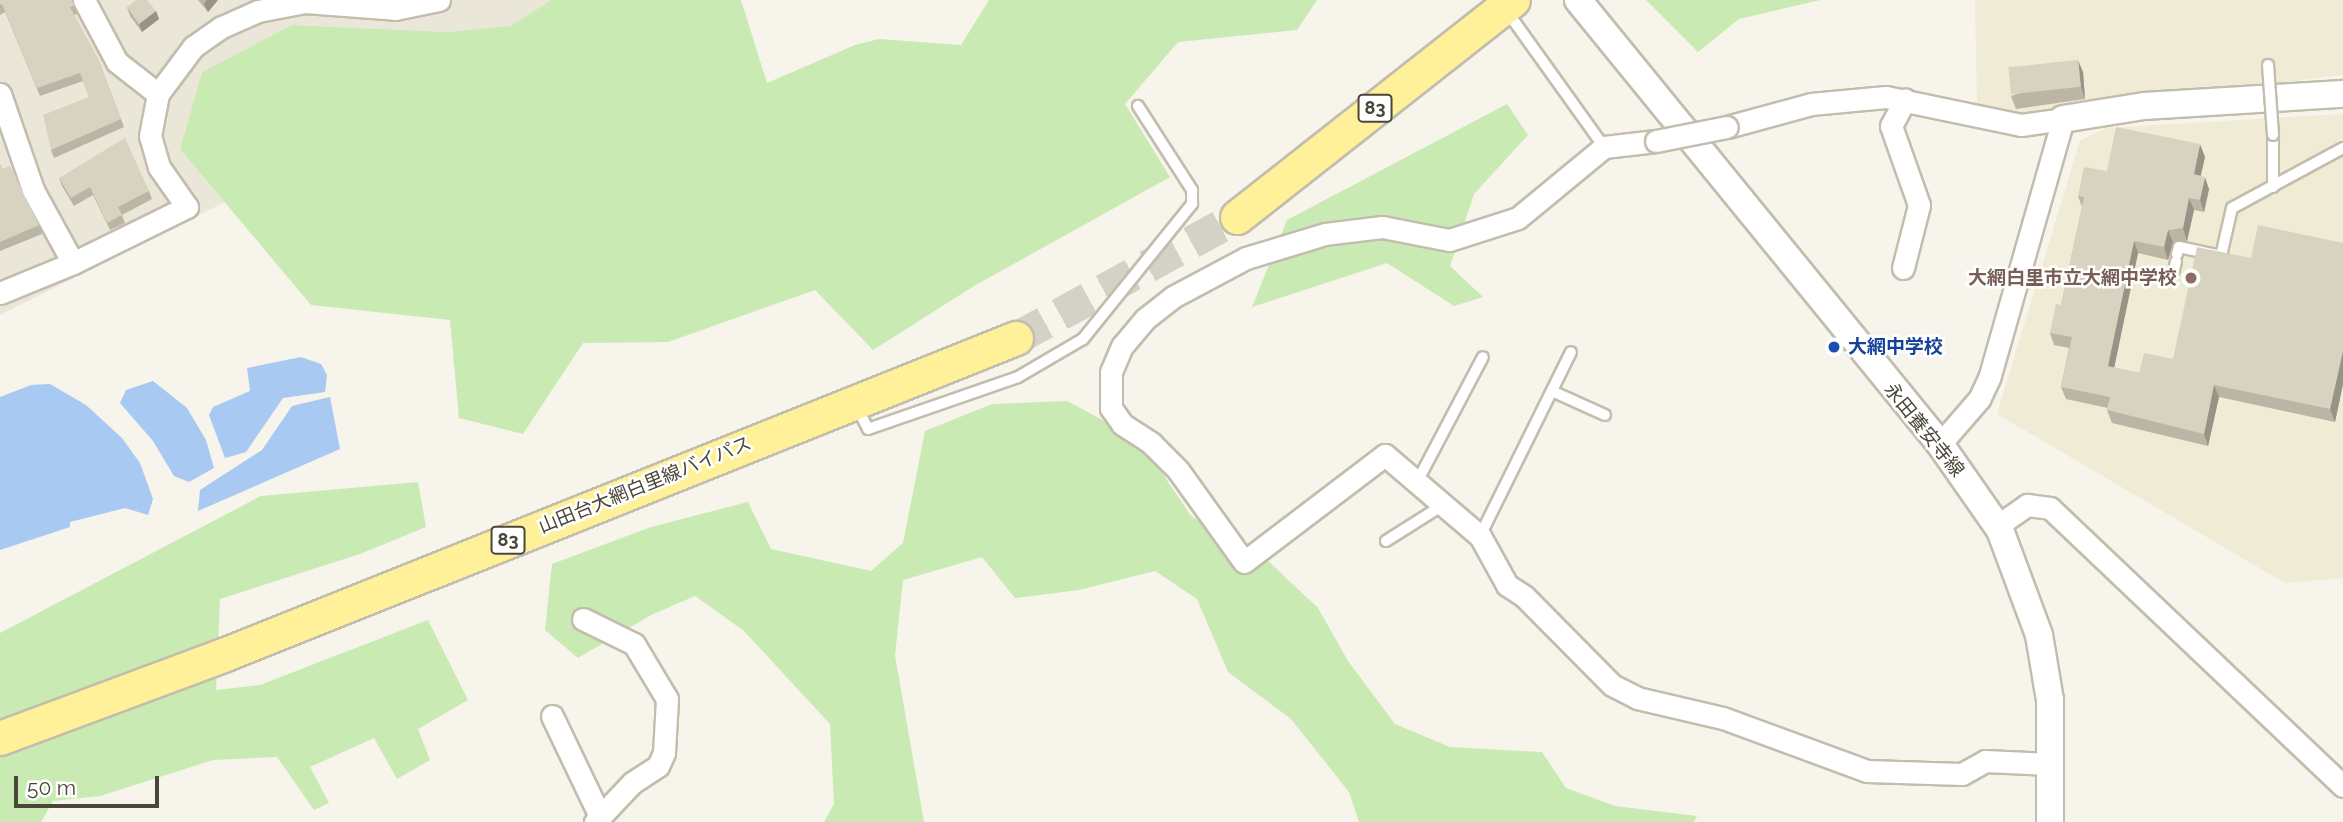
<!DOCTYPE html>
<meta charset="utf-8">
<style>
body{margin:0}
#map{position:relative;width:2343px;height:822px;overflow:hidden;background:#f6f4eb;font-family:Raleway,"Noto Sans JP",sans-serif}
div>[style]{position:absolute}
.residential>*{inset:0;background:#eae7d9}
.education>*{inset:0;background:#efebd5}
.green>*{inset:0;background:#c9eab3}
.water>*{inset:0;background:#a7c9f2}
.primary-tunnel>*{height:33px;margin-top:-16.5px;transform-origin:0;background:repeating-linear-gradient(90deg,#d4d1c7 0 33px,transparent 0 50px)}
.roads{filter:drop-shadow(2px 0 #c2bdad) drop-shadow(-2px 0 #c2bdad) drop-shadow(0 2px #c2bdad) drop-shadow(0 -2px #c2bdad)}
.service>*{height:10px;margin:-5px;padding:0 5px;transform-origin:5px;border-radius:5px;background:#fff}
.minor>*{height:21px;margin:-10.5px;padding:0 10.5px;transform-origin:10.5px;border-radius:10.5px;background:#fff}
.tertiary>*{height:26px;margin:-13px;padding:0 13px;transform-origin:13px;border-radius:13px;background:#fff}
.primary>*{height:33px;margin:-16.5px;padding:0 16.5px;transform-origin:16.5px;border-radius:16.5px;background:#fff19a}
.bridges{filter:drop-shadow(2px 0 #c2bdad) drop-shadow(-2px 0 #c2bdad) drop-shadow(0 2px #c2bdad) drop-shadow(0 -2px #c2bdad)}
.service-bridge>*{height:10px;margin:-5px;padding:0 5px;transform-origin:5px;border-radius:5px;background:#fff}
.minor-bridge>*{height:21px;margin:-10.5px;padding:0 10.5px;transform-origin:10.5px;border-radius:10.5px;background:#fff}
.wall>*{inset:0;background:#bab5a5}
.shaded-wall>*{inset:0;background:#979386}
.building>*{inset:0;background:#d8d2c0;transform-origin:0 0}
.dots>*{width:19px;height:19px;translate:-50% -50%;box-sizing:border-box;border:4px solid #fff;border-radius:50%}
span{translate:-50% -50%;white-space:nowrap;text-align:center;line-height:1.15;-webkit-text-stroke:5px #fff;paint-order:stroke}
.shield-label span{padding:2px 5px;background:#fff;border:2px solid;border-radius:5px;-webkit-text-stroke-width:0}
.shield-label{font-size:18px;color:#4a4638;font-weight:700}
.education-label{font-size:19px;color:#785e54;font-weight:700}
.right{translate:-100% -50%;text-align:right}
.transit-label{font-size:19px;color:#164399;font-weight:700}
.left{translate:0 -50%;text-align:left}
.street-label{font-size:19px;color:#4a4638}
.scale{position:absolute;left:14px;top:776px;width:145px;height:32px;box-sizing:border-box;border:4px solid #4a4638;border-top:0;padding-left:9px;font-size:21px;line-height:24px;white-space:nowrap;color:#4a4638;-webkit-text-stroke:5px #fff;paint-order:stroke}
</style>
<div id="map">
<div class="residential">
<div style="clip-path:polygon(0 0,551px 0,512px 26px,447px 32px,292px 25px,202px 72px,180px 149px,225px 202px,0 315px)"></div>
</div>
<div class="education">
<div style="clip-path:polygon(1975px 0,2343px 0,2343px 75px,2021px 115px,1977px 104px)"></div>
<div style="clip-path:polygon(2343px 114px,2343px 578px,2285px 583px,1997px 414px,2080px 141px,2106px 128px)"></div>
</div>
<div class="green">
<div style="clip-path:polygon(551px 0,741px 0,767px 83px,855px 45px,879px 39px,961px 45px,989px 0,1317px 0,1297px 30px,1178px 42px,1125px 104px,1170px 177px,974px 286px,873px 350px,815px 290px,668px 342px,583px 343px,523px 434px,459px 418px,450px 320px,311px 305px,180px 149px,202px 72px,292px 25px,447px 32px,511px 26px)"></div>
<div style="clip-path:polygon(1646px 0,1820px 0,1739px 19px,1698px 52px)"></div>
<div style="clip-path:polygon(1507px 104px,1528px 135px,1474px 194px,1450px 266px,1483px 297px,1454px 306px,1387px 263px,1252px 307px,1287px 220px)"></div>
<div style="clip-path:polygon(1067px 401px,1140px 440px,1191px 516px,1266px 559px,1318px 608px,1348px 661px,1395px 724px,1450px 747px,1542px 752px,1566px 788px,1615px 806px,1697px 816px,1694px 822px,1359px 822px,1349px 792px,1291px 719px,1228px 672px,1197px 599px,1155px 571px,1079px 590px,1015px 598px,982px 557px,903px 580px,895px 655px,924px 822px,824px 822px,834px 804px,830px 724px,744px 631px,695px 596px,651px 615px,578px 658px,545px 630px,552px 564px,651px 527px,748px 502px,771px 549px,871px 571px,903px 543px,925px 431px,992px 404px)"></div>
<div style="clip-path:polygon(418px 482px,426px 527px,360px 554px,220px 599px,216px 690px,260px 685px,428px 620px,468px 700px,418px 729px,430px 760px,397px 779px,374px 738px,310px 767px,329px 803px,314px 810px,277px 757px,213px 760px,100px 796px,53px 801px,41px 822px,0 822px,0 633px,261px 496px)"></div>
</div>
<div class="water">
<div style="clip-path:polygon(301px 357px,321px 364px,327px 375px,325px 392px,283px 398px,246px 452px,225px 458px,209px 415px,213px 407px,250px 391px,247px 368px)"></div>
<div style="clip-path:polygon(153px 381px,187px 408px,206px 440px,214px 468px,189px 482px,174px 476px,153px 441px,120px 403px,126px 390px)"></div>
<div style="clip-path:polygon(50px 384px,86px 405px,122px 438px,140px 463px,153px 499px,148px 515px,125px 508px,70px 522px,70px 527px,0 550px,0 397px,31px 385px)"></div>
<div style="clip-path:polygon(330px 397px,340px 449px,198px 511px,200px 490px,262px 450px,292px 406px)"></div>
</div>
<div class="primary-tunnel">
<div style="left:1016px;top:338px;width:252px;rotate:-28.7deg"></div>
</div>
<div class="roads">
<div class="service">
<div style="left:1506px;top:10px;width:168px;rotate:54.4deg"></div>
<div style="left:2273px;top:135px;width:52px;rotate:90deg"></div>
<div style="left:2177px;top:254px;width:7px;rotate:-74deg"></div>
<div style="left:2179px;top:247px;width:43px;rotate:12.1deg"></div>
<div style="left:2221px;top:256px;width:49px;rotate:-77.1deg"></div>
<div style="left:2232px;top:208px;width:126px;rotate:-28.4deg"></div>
<div style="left:2174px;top:270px;width:9px;rotate:-77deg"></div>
<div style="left:1552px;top:391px;width:58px;rotate:24.4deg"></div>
<div style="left:856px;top:406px;width:26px;rotate:62deg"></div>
<div style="left:868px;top:429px;width:159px;rotate:-19.1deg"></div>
<div style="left:1018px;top:377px;width:75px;rotate:-30.3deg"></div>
<div style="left:1083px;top:339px;width:174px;rotate:-51.1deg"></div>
<div style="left:1192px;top:204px;width:14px;rotate:-90deg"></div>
<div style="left:1192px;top:190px;width:100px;rotate:-122.7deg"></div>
<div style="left:1417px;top:482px;width:141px;rotate:-62.2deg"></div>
<div style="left:1480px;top:536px;width:205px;rotate:-63.7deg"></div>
<div style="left:1386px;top:541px;width:67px;rotate:-32.3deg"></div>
</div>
<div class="minor">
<div style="left:84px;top:0;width:70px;rotate:62deg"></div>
<div style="left:117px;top:62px;width:52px;rotate:38deg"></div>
<div style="left:0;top:94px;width:102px;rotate:71deg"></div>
<div style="left:33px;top:190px;width:83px;rotate:61.3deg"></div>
<div style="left:1727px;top:127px;width:87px;rotate:-15.3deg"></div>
<div style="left:1811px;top:104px;width:75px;rotate:-5.3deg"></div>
<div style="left:1886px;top:97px;width:138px;rotate:11.7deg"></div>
<div style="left:2021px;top:125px;width:42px;rotate:-8.1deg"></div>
<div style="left:2063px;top:119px;width:269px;rotate:105.9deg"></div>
<div style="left:1989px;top:378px;width:23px;rotate:115deg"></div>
<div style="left:1979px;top:399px;width:60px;rotate:130.9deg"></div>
<div style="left:1656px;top:141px;width:52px;rotate:173.4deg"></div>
<div style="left:1604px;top:147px;width:112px;rotate:140.5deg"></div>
<div style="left:1518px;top:218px;width:72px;rotate:162.3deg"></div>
<div style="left:1449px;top:240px;width:68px;rotate:-169deg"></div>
<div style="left:1382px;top:227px;width:57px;rotate:173deg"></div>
<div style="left:1325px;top:234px;width:83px;rotate:163.1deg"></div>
<div style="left:1246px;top:258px;width:83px;rotate:151.9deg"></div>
<div style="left:1173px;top:297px;width:36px;rotate:142deg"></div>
<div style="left:1145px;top:319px;width:35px;rotate:130deg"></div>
<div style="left:1122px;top:346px;width:28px;rotate:113deg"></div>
<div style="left:1111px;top:372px;width:36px;rotate:90deg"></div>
<div style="left:1111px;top:408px;width:19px;rotate:55deg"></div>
<div style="left:1122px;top:424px;width:35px;rotate:33deg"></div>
<div style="left:1151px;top:443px;width:38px;rotate:45deg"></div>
<div style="left:1178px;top:470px;width:113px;rotate:54.3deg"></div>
<div style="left:1244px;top:562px;width:177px;rotate:-37.2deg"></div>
<div style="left:1385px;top:455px;width:125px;rotate:40.5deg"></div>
<div style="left:1480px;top:536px;width:56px;rotate:61.1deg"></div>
<div style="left:1507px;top:585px;width:20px;rotate:33deg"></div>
<div style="left:1524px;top:596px;width:125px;rotate:45.3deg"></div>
<div style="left:1612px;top:685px;width:28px;rotate:27deg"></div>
<div style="left:1637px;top:698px;width:88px;rotate:13.1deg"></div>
<div style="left:1723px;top:718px;width:153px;rotate:20.2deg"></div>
<div style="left:1867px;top:771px;width:95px;rotate:1.8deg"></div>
<div style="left:1962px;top:774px;width:26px;rotate:-29deg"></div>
<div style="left:1985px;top:761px;width:65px;rotate:2.6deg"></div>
<div style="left:1903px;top:268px;width:65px;rotate:-75.7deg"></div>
<div style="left:1919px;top:205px;width:84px;rotate:-109.5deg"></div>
<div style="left:1891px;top:126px;width:30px;rotate:-62deg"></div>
<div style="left:0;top:293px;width:79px;rotate:-22.3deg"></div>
<div style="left:73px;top:263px;width:127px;rotate:-26.2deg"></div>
<div style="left:187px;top:207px;width:49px;rotate:-125deg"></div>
<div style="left:159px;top:167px;width:32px;rotate:-106deg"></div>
<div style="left:150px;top:136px;width:43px;rotate:-79.2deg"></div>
<div style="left:158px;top:94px;width:59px;rotate:-53.3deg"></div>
<div style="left:193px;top:47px;width:35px;rotate:-35deg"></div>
<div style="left:222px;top:27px;width:39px;rotate:-24deg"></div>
<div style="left:258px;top:11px;width:48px;rotate:-10.8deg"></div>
<div style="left:305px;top:2px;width:90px;rotate:4.4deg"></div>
<div style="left:395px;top:9px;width:45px;rotate:-11.6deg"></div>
<div style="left:1997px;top:526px;width:37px;rotate:-35deg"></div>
<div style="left:2027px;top:505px;width:23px;rotate:7deg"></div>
<div style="left:2050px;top:508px;width:404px;rotate:43.5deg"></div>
<div style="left:583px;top:619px;width:57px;rotate:26.1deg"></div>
<div style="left:634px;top:644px;width:64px;rotate:59deg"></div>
<div style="left:667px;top:699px;width:54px;rotate:93.2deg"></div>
<div style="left:664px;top:753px;width:14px;rotate:115deg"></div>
<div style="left:658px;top:766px;width:31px;rotate:147deg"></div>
<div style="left:632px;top:783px;width:54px;rotate:133.5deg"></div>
<div style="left:552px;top:716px;width:111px;rotate:64.4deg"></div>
</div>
<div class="tertiary">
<div style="left:1578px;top:0;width:573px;rotate:50.81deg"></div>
<div style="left:1940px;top:444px;width:105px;rotate:55.1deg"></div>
<div style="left:2000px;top:530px;width:112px;rotate:69.6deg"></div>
<div style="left:2039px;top:635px;width:66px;rotate:80.4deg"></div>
<div style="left:2050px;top:700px;width:122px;rotate:90deg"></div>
<div style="left:2063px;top:119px;width:82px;rotate:-9.1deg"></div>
<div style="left:2144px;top:106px;width:199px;rotate:-3.5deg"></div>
</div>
<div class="primary">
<div style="left:1237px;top:217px;width:351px;rotate:-38.2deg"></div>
<div style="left:0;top:738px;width:238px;rotate:-20.4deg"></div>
<div style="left:223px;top:655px;width:854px;rotate:-21.79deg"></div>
</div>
</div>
<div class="bridges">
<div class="service-bridge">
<div style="left:2268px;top:65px;width:70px;rotate:85.9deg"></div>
</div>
<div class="minor-bridge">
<div style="left:1656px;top:141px;width:72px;rotate:-11.2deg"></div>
</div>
</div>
<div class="wall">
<div style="clip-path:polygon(0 0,72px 0,77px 14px,74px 15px,99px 61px,124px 127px,54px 158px,51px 150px,89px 97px,83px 81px,40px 96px,5px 12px,0 15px)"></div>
<div style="clip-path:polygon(198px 0,218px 0,208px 12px)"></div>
<div style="clip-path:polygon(127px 7px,156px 11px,159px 19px,142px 32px,130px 16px)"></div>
<div style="clip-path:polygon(2083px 72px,2085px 99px,2016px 109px,2011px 96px)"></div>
<div style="clip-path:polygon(2205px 157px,2201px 176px,2209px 189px,2204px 212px,2194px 210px,2187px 241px,2173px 242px,2168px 260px,2138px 253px,2114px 368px,2139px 373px,2173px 359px,2251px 258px,2343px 243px,2343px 384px,2335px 422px,2219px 397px,2208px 446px,2112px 423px,2107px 410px,2108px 408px,2066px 399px,2061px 387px,2069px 348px,2054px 345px,2050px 333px,2061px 305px,2082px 207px,2078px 196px,2107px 171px)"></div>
<div style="clip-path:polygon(0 164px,2px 169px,39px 225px,42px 234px,0 251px)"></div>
<div style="clip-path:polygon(59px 178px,149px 191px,152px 199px,122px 215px,125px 223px,110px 230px,93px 195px,74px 206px,62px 186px)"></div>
</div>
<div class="shaded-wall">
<div style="clip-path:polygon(207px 0,218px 0,208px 12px,204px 4px)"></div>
<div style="clip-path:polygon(156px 11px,159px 19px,142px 32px,139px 24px)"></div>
<div style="clip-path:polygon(2078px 60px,2083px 72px,2085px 99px,2081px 87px)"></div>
<div style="clip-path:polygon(2200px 144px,2205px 157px,2198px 186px,2194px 174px)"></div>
<div style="clip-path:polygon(2205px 177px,2209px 189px,2204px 212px,2200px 200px)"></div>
<div style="clip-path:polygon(2189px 198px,2194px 210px,2187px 241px,2183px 228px)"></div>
<div style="clip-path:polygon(2168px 230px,2173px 242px,2168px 260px,2164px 247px)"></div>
<div style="clip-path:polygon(2134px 241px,2138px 253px,2112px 378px,2108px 366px)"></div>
<div style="clip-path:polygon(2343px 351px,2343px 384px,2335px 422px,2330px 409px)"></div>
<div style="clip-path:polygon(2214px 385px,2219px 397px,2208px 446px,2204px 434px)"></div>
</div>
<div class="building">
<div style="clip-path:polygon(0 0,72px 0,74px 6px,70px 7px,99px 61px,121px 119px,51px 150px,43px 115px,89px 97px,80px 73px,37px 88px,2px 4px,0 5px)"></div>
<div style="clip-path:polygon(136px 0,147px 0,156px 11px,139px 24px,127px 7px)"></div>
<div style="left:2078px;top:60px;width:27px;height:70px;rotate:84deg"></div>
<div style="clip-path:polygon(2116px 127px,2200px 144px,2194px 174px,2205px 177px,2200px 200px,2189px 198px,2183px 228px,2168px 230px,2164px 247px,2134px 241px,2108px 366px,2139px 373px,2144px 353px,2173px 359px,2197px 247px,2251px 258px,2258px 225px,2343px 243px,2343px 351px,2330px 409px,2214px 385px,2204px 434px,2107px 410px,2110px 397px,2061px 387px,2072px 337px,2050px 333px,2056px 304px,2061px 305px,2084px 197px,2078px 196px,2084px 167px,2107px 171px)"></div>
<div style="clip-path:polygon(125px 138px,149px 191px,118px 207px,122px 215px,107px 223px,90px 187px,71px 198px,59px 178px)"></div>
<div style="clip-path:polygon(0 164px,2px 169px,10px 166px,39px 225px,0 242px)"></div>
</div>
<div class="dots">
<div style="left:2191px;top:278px;background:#8d6e63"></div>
<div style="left:1834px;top:347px;background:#1a4fb4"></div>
</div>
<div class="shield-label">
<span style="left:1375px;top:108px">83</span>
<span style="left:508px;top:540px">83</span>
</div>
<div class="education-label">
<span class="right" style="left:2177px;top:278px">大網白里市立大網中学校</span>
</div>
<div class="transit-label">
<span class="left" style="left:1848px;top:347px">大網中学校</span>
</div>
<div class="street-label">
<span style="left:1924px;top:430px;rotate:51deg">永田養安寺線</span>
<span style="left:645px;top:485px;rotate:-22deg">山田台大網白里線バイパス</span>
</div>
<div class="scale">50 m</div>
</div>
